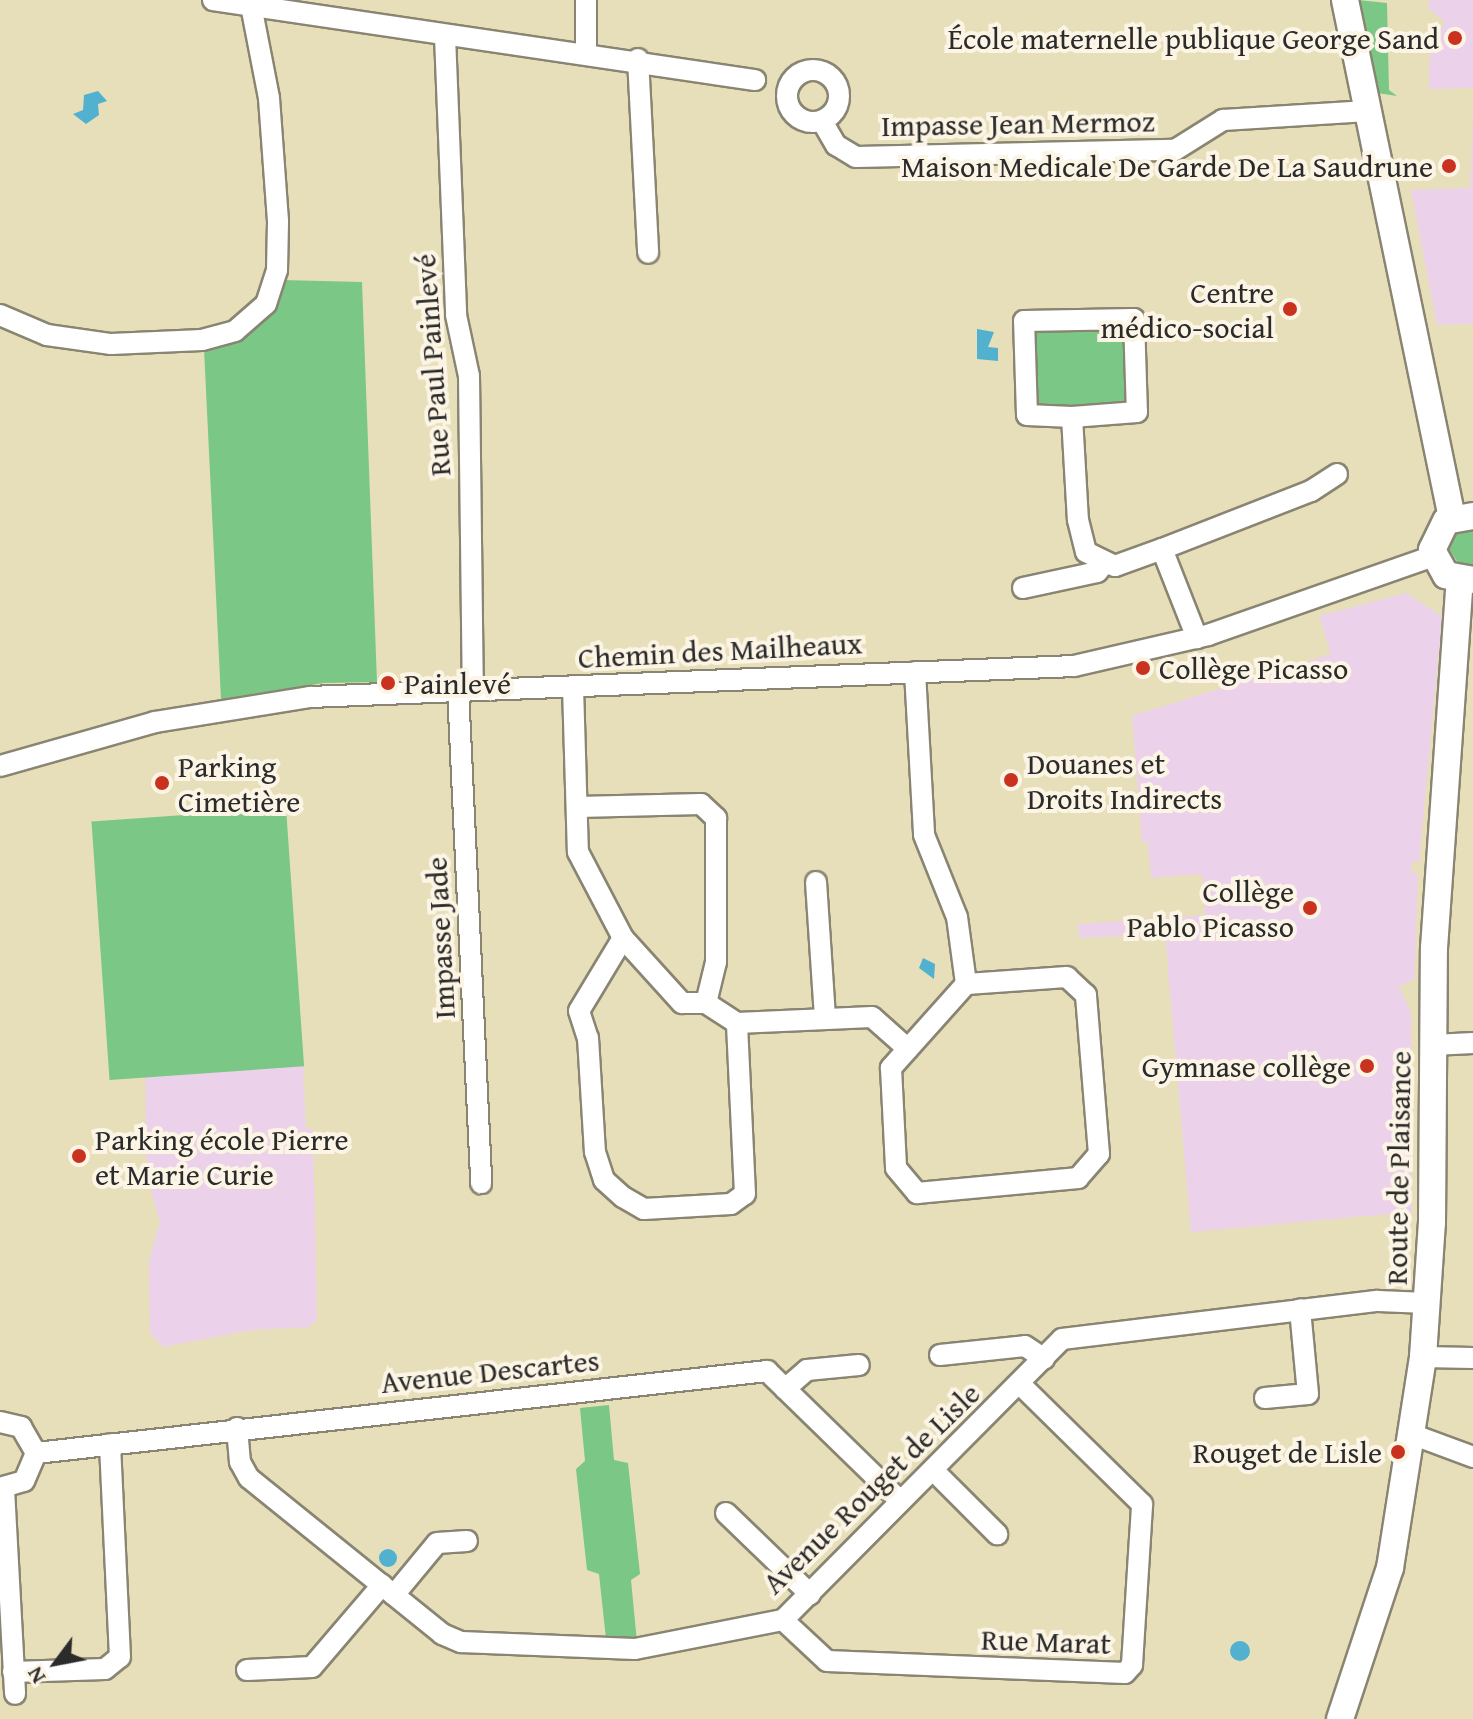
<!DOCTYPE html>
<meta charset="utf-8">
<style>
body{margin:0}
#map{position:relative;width:1473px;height:1719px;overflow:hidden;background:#e7dfba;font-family:"Gentium Book Plus",serif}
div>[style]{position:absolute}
.built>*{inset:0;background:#ecd1ea}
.green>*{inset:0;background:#7ac786;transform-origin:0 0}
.water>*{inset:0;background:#51b1cf}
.round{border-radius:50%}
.roads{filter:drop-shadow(2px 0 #898572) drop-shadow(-2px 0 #898572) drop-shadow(0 2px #898572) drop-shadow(0 -2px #898572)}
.minor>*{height:20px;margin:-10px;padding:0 10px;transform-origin:10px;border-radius:10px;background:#fff}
.minor>.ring{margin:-10px;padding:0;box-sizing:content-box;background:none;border:20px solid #fff;border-radius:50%}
.major>*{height:26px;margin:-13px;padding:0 13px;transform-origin:13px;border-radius:13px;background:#fff}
.dots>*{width:22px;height:22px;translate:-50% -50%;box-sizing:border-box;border:4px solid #fcf5e5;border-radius:50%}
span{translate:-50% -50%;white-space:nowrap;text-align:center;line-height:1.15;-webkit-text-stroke:8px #fcf5e5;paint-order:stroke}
.poi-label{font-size:30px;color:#2b2b2b}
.right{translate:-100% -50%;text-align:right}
.left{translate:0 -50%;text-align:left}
.street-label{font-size:30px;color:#2b2b2b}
.north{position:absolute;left:16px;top:1623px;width:80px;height:80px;-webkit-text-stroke:6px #fcf5e5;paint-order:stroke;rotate:238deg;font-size:22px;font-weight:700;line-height:32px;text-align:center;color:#2b2b2b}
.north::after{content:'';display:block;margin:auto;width:28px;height:36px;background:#2b2b2b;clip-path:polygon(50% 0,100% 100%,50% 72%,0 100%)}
</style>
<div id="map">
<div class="built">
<div style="clip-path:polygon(1428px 0,1473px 0,1473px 88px,1429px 89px,1430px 46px,1445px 22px,1429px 9px)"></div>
<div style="clip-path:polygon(1473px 114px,1473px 324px,1437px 325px,1411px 190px,1470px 188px)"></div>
<div style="clip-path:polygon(1406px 593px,1442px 616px,1419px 862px,1412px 862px,1411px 873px,1418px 874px,1414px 979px,1399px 987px,1411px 1012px,1412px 1212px,1191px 1232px,1165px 934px,1079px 938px,1078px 924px,1205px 915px,1202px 874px,1151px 878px,1148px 842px,1142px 842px,1132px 716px,1331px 654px,1319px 616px)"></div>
<div style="clip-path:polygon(303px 1066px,306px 1129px,313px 1129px,317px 1320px,309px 1327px,252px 1330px,163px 1347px,150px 1333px,149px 1260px,160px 1222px,147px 1177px,145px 1069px)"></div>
</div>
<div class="green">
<div style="clip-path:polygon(1358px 0,1387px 3px,1389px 90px,1397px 96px,1377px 93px)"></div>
<div style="clip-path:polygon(282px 280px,362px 282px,377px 682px,324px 683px,221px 699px,204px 349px)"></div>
<div style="left:1032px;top:329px;width:93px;height:79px"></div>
<div style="clip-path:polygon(1473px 527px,1473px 566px,1460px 566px,1446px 544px,1453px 531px)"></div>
<div style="left:286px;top:808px;width:259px;height:195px;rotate:86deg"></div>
<div style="clip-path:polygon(609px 1405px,614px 1460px,628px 1463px,640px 1574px,631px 1580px,637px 1642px,606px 1639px,599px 1574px,587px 1570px,576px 1469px,585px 1461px,580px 1408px)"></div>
</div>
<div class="water">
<div style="clip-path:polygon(98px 91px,107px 101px,98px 104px,99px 115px,86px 124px,73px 114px,83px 110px,84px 95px)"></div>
<div style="clip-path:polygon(977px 329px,994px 332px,988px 347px,998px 348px,998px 361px,977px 359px)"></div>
<div style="clip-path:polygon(923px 958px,935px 964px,934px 979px,919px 968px)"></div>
<div class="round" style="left:379px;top:1549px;width:18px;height:18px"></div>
<div class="round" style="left:1230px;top:1641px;width:20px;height:20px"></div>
</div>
<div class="roads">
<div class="minor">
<div style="left:213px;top:0;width:548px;rotate:8.4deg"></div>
<div style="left:586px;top:0;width:53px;rotate:90deg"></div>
<div style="left:445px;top:36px;width:279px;rotate:87.7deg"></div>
<div style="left:456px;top:315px;width:62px;rotate:78deg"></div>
<div style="left:469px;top:376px;width:313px;rotate:89.3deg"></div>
<div style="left:638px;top:59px;width:194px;rotate:87deg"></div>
<div class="ring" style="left:787px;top:70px;width:32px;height:32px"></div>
<div style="left:822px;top:121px;width:28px;rotate:60deg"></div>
<div style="left:836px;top:145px;width:23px;rotate:31deg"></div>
<div style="left:856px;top:157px;width:319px;rotate:-1.3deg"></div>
<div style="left:1175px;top:150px;width:57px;rotate:-32deg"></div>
<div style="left:1223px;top:120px;width:145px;rotate:-3.6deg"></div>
<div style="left:0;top:315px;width:51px;rotate:23.1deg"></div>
<div style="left:47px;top:335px;width:65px;rotate:8deg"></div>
<div style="left:111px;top:344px;width:91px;rotate:-2.5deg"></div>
<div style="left:202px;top:340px;width:34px;rotate:-15deg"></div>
<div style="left:235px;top:331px;width:41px;rotate:-41.1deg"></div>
<div style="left:266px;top:304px;width:36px;rotate:-72deg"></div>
<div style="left:277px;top:270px;width:49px;rotate:-88.8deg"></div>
<div style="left:278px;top:221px;width:123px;rotate:-94.2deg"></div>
<div style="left:269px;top:98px;width:100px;rotate:-101deg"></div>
<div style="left:1072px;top:417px;width:45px;rotate:-177.5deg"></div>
<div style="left:1027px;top:415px;width:94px;rotate:-91.8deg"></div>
<div style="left:1024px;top:321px;width:110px;rotate:-1deg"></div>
<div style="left:1134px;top:319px;width:93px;rotate:88.2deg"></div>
<div style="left:1137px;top:412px;width:65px;rotate:175.6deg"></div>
<div style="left:1072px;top:417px;width:103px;rotate:86.7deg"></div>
<div style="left:1078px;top:520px;width:33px;rotate:76deg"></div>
<div style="left:1086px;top:552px;width:32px;rotate:26deg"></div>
<div style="left:1115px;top:566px;width:50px;rotate:-19.9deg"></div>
<div style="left:1162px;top:549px;width:96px;rotate:68.5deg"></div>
<div style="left:1162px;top:549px;width:160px;rotate:-21.3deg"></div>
<div style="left:1311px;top:491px;width:31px;rotate:-33deg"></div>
<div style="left:1023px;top:588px;width:76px;rotate:-12.2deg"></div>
<div style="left:1097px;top:572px;width:13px;rotate:-48deg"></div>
<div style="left:915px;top:672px;width:163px;rotate:86.8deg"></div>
<div style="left:924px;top:835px;width:88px;rotate:68.1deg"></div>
<div style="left:957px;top:917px;width:68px;rotate:82.3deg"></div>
<div style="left:966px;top:984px;width:113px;rotate:131.8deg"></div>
<div style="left:891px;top:1068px;width:100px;rotate:87.1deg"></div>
<div style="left:896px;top:1168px;width:33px;rotate:50deg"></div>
<div style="left:917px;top:1193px;width:162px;rotate:-5.3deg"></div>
<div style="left:1078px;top:1178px;width:32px;rotate:-49deg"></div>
<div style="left:1099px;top:1154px;width:160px;rotate:-94.7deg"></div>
<div style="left:1086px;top:995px;width:26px;rotate:-137deg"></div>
<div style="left:1067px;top:977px;width:101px;rotate:176deg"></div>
<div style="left:573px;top:687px;width:165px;rotate:88.3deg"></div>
<div style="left:578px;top:852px;width:97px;rotate:62.4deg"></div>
<div style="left:623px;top:938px;width:85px;rotate:121.1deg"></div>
<div style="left:579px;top:1011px;width:28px;rotate:72deg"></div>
<div style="left:588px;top:1038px;width:114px;rotate:86.5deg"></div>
<div style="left:595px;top:1152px;width:29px;rotate:72deg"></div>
<div style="left:604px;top:1180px;width:25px;rotate:42deg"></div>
<div style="left:623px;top:1197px;width:24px;rotate:30deg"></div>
<div style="left:644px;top:1209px;width:87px;rotate:-3.3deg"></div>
<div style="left:731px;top:1204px;width:17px;rotate:-36deg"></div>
<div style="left:745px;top:1194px;width:171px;rotate:-92.7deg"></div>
<div style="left:458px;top:690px;width:494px;rotate:87.3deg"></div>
<div style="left:0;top:766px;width:161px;rotate:-15.8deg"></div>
<div style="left:155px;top:722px;width:157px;rotate:-9.2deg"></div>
<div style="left:310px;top:697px;width:765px;rotate:-2.32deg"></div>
<div style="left:1074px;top:666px;width:138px;rotate:-13deg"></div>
<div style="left:1208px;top:635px;width:238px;rotate:-19.3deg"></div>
<div style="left:578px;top:807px;width:123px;rotate:-1.4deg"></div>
<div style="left:701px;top:804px;width:21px;rotate:43deg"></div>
<div style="left:716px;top:818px;width:144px;rotate:90deg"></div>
<div style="left:716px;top:962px;width:42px;rotate:103.7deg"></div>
<div style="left:816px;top:882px;width:137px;rotate:86.2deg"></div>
<div style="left:623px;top:938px;width:88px;rotate:47.8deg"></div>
<div style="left:682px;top:1003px;width:24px"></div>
<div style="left:706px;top:1003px;width:37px;rotate:33deg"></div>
<div style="left:737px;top:1023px;width:135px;rotate:-2.5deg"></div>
<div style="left:872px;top:1017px;width:48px;rotate:41.6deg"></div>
<div style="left:1433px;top:1045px;width:40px;rotate:-2.9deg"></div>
<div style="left:940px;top:1355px;width:85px;rotate:-6deg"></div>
<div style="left:1025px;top:1346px;width:23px;rotate:34deg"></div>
<div style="left:1423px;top:1357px;width:50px;rotate:1.1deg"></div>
<div style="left:785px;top:1389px;width:29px;rotate:-41deg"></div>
<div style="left:807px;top:1370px;width:52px;rotate:-5.5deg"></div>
<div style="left:1265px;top:1398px;width:43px;rotate:-5.3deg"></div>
<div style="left:1308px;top:1394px;width:85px;rotate:-95.4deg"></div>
<div style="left:0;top:1422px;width:22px;rotate:13deg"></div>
<div style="left:21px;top:1427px;width:30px;rotate:60deg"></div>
<div style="left:36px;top:1453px;width:30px;rotate:113deg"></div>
<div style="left:24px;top:1481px;width:25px;rotate:164deg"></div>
<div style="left:237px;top:1428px;width:34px;rotate:85deg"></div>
<div style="left:240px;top:1462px;width:18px;rotate:61deg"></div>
<div style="left:249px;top:1478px;width:248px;rotate:38.9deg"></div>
<div style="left:442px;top:1634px;width:21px;rotate:23deg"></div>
<div style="left:461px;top:1642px;width:174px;rotate:2.3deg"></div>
<div style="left:635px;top:1649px;width:151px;rotate:-11.1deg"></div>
<div style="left:783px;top:1620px;width:396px;rotate:-45.2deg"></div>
<div style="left:1062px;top:1339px;width:318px;rotate:-6.9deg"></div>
<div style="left:1378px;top:1301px;width:49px;rotate:2.3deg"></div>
<div style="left:1414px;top:1435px;width:63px;rotate:20.4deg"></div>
<div style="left:36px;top:1453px;width:736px;rotate:-6.4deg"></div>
<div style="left:767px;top:1371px;width:185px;rotate:44.3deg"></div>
<div style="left:933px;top:1470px;width:91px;rotate:45deg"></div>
<div style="left:4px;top:1489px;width:205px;rotate:86.9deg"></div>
<div style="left:726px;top:1513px;width:117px;rotate:44deg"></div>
<div style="left:394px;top:1595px;width:67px;rotate:-50.4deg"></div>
<div style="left:437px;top:1543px;width:30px;rotate:-4deg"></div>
<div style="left:783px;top:1620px;width:60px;rotate:43deg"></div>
<div style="left:827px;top:1661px;width:298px;rotate:2.3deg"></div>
<div style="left:1125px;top:1673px;width:11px;rotate:-49deg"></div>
<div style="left:1132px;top:1665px;width:161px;rotate:-86.4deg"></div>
<div style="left:1142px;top:1504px;width:171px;rotate:-135.5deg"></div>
<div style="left:247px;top:1670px;width:65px;rotate:-2.6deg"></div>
<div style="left:312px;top:1667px;width:108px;rotate:-49.5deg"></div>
<div style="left:13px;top:1672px;width:92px;rotate:-1.9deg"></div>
<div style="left:105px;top:1669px;width:19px;rotate:-39deg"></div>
<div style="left:120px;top:1657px;width:213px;rotate:-92.7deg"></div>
</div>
<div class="major">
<div style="left:1345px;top:0;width:529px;rotate:78.33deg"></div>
<div style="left:1473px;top:516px;width:27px;rotate:170deg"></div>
<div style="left:1446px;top:521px;width:32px;rotate:116deg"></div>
<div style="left:1432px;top:550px;width:29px;rotate:61deg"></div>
<div style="left:1446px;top:575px;width:27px;rotate:10deg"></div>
<div style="left:1340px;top:1719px;width:159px;rotate:-71.7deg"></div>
<div style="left:1390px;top:1568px;width:214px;rotate:-81.1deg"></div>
<div style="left:1423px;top:1357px;width:134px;rotate:-86.2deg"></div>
<div style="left:1432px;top:1223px;width:275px;rotate:-89.6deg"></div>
<div style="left:1434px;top:948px;width:369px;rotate:-86deg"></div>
</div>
</div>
<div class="dots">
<div style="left:1455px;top:38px;background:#c8321e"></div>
<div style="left:1449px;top:166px;background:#c8321e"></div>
<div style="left:1290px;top:309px;background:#c8321e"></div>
<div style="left:1143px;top:668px;background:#c8321e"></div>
<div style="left:388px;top:683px;background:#c8321e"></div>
<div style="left:1011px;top:780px;background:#c8321e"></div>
<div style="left:162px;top:783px;background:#c8321e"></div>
<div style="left:1310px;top:908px;background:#c8321e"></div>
<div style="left:1367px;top:1066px;background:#c8321e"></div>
<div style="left:79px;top:1156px;background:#c8321e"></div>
<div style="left:1398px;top:1452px;background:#c8321e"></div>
</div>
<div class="poi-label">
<span class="right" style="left:1439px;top:38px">École maternelle publique George Sand</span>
<span class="right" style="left:1433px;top:166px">Maison Medicale De Garde De La Saudrune</span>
<span class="right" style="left:1274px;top:309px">Centre<br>médico-social</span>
<span class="left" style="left:1159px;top:668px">Collège Picasso</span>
<span class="left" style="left:404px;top:683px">Painlevé</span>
<span class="left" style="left:1027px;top:780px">Douanes et<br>Droits Indirects</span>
<span class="left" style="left:178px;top:783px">Parking<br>Cimetière</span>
<span class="right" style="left:1294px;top:908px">Collège<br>Pablo Picasso</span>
<span class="right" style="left:1351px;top:1066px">Gymnase collège</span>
<span class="left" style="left:95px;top:1156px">Parking école Pierre<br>et Marie Curie</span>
<span class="right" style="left:1382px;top:1452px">Rouget de Lisle</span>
</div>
<div class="street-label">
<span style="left:1018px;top:123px;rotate:-1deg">Impasse Jean Mermoz</span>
<span style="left:432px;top:365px;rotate:-94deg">Rue Paul Painlevé</span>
<span style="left:720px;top:650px;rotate:-3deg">Chemin des Mailheaux</span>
<span style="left:440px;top:938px;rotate:-93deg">Impasse Jade</span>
<span style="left:1398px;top:1168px;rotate:-89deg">Route de Plaisance</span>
<span style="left:490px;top:1371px;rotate:-6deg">Avenue Descartes</span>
<span style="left:871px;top:1488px;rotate:-44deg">Avenue Rouget de Lisle</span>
<span style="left:1046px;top:1641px;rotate:2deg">Rue Marat</span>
</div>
<div class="north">N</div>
</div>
